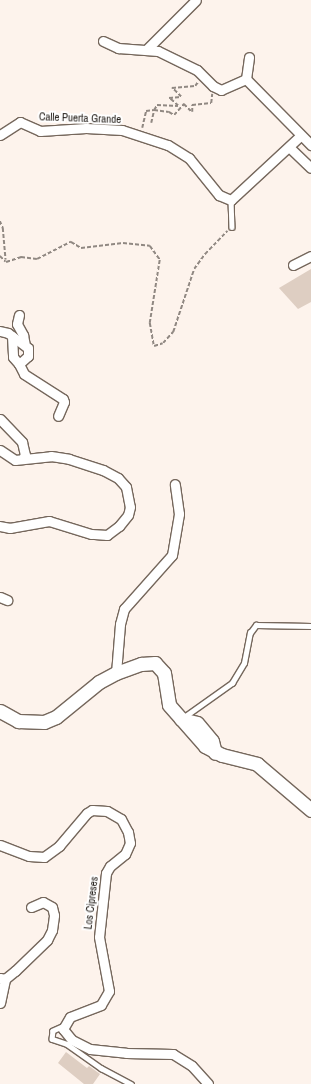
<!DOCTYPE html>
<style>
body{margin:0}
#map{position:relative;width:311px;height:1084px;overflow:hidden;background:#fdf3ec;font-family:"Archivo Narrow",sans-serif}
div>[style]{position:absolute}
.building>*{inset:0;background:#decec2}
.path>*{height:1.5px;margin-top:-0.75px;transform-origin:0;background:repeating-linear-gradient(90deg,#908882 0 4px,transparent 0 6px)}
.roads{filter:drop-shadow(1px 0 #75675c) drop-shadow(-1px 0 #75675c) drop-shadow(0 1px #75675c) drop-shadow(0 -1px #75675c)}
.lane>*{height:4.5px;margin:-2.25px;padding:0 2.25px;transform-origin:2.25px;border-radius:2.25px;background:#fff}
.street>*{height:9px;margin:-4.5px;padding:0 4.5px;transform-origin:4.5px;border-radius:4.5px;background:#fff}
.secondary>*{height:13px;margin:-6.5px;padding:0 6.5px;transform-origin:6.5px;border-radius:6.5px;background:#fff}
span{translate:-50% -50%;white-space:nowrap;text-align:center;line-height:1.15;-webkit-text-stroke:4px #fff;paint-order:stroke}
.street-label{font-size:11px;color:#201b16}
</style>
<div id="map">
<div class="building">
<div style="clip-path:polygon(311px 269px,311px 302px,298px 309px,279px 288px)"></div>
<div style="clip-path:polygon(66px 1052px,87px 1068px,89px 1066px,100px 1074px,93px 1084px,84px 1084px,58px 1063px)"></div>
</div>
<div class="path">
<div style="left:151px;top:123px;width:13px;rotate:-77deg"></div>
<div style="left:154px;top:110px;width:15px;rotate:8deg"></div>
<div style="left:169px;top:112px;width:6px;rotate:31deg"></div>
<div style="left:174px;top:115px;width:15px;rotate:-48deg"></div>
<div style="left:184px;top:104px;width:11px;rotate:45deg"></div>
<div style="left:192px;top:112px;width:7px;rotate:-90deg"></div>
<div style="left:192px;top:105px;width:19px;rotate:-6deg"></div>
<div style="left:211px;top:103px;width:9px;rotate:-84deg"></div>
<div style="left:142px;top:128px;width:17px;rotate:-77deg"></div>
<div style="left:146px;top:111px;width:8px;rotate:-7deg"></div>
<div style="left:154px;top:110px;width:6px;rotate:-59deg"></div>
<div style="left:157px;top:105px;width:21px;rotate:3deg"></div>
<div style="left:178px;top:106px;width:12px;rotate:-138deg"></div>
<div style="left:169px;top:98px;width:12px;rotate:-5deg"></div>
<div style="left:181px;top:97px;width:13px;rotate:-135deg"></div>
<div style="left:172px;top:88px;width:23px;rotate:-5deg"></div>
<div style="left:195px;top:86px;width:5px;rotate:-53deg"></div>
<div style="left:0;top:221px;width:8px;rotate:67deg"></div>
<div style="left:3px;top:228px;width:32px;rotate:85deg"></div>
<div style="left:0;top:256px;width:8px;rotate:45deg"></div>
<div style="left:6px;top:262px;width:16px;rotate:-18deg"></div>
<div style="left:21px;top:257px;width:16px;rotate:7deg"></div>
<div style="left:37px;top:259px;width:38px;rotate:-27deg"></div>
<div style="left:71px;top:242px;width:12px;rotate:31deg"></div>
<div style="left:81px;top:248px;width:42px;rotate:-6.8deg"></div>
<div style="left:123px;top:243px;width:27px;rotate:6deg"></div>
<div style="left:150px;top:246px;width:17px;rotate:54deg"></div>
<div style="left:160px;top:260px;width:64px;rotate:99deg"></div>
<div style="left:150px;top:323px;width:23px;rotate:80deg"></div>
<div style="left:154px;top:346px;width:9px;rotate:-18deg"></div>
<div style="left:163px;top:343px;width:15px;rotate:-48deg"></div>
<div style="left:173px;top:332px;width:66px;rotate:-71.6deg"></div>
<div style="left:194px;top:269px;width:19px;rotate:-54deg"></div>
<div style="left:205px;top:254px;width:32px;rotate:-46deg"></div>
</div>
<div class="roads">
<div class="lane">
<div style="left:231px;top:200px;width:27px;rotate:88deg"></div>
<div style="left:184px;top:717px;width:59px;rotate:-35.3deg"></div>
<div style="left:232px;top:683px;width:23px;rotate:-59deg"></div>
<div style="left:244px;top:663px;width:31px;rotate:-79deg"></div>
<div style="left:250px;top:633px;width:10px;rotate:-53deg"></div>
<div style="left:256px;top:625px;width:55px;rotate:1deg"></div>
<div style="left:62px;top:1027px;width:10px;rotate:156deg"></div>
<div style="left:53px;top:1031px;width:8px;rotate:97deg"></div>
<div style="left:52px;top:1039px;width:16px;rotate:18deg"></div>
<div style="left:67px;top:1044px;width:42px;rotate:35.2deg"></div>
<div style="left:101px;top:1068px;width:34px;rotate:28deg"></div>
</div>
<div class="street">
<div style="left:103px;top:41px;width:17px;rotate:25deg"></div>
<div style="left:118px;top:48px;width:40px;rotate:4.3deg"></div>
<div style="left:158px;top:51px;width:43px;rotate:26deg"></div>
<div style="left:197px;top:70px;width:23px;rotate:45deg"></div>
<div style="left:213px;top:86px;width:9px;rotate:27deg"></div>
<div style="left:221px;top:90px;width:27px;rotate:-24deg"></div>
<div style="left:147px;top:49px;width:69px;rotate:-45deg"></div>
<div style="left:246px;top:79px;width:93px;rotate:45.4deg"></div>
<div style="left:246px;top:79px;width:22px;rotate:-82deg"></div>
<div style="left:0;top:135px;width:24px;rotate:-33deg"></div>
<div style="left:20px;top:122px;width:22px;rotate:24deg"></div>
<div style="left:40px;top:131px;width:46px;rotate:-3.7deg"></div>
<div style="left:86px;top:128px;width:36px;rotate:3deg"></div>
<div style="left:122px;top:130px;width:48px;rotate:18.1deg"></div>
<div style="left:168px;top:145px;width:25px;rotate:32deg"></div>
<div style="left:189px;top:158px;width:48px;rotate:51deg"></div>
<div style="left:219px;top:195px;width:13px;rotate:23deg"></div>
<div style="left:231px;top:200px;width:94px;rotate:-42.8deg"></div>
<div style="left:289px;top:147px;width:30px;rotate:44deg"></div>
<div style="left:293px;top:265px;width:20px;rotate:-27deg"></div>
<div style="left:19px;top:315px;width:9px;rotate:103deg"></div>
<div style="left:17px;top:324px;width:13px;rotate:61deg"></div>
<div style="left:23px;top:335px;width:10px;rotate:79deg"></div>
<div style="left:0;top:331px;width:8px;rotate:14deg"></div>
<div style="left:8px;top:333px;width:25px;rotate:37deg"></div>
<div style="left:28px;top:348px;width:8px;rotate:90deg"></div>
<div style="left:28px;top:356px;width:12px;rotate:138deg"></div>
<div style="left:19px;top:364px;width:11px;rotate:63deg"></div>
<div style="left:24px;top:374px;width:46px;rotate:32.7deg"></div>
<div style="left:63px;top:399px;width:3px;rotate:72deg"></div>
<div style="left:64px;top:402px;width:15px;rotate:113deg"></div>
<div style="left:12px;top:336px;width:21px;rotate:87deg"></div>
<div style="left:13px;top:357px;width:9px;rotate:49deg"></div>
<div style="left:0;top:419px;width:32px;rotate:46deg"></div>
<div style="left:22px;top:442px;width:13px;rotate:77deg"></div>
<div style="left:25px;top:455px;width:4px;rotate:124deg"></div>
<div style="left:0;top:450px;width:18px;rotate:34deg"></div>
<div style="left:15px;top:460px;width:36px;rotate:-6deg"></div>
<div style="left:51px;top:456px;width:18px;rotate:9deg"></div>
<div style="left:69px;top:459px;width:36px;rotate:18deg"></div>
<div style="left:103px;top:470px;width:17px;rotate:28deg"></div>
<div style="left:118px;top:478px;width:12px;rotate:48deg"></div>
<div style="left:126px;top:487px;width:20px;rotate:79deg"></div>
<div style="left:130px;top:507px;width:8px;rotate:104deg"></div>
<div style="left:128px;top:515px;width:14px;rotate:129deg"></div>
<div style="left:119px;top:526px;width:15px;rotate:143deg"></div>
<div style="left:107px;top:535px;width:16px;rotate:-176deg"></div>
<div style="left:91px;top:534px;width:44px;rotate:-162.8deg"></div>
<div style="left:49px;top:521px;width:40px;rotate:170deg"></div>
<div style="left:10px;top:528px;width:10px;rotate:-169deg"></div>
<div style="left:0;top:597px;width:8px;rotate:23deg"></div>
<div style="left:116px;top:673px;width:49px;rotate:-85.3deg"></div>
<div style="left:120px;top:624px;width:16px;rotate:-75deg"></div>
<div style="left:124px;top:609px;width:72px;rotate:-48.4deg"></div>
<div style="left:172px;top:555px;width:42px;rotate:-80.3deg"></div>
<div style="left:179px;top:514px;width:30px;rotate:-98deg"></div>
<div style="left:0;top:845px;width:31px;rotate:21deg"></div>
<div style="left:29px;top:856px;width:15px;rotate:4deg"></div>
<div style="left:44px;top:857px;width:19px;rotate:-36deg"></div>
<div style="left:59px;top:846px;width:43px;rotate:-49.7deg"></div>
<div style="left:87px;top:813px;width:6px;rotate:-31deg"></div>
<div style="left:92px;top:810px;width:15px;rotate:4deg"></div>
<div style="left:107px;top:811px;width:16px;rotate:30deg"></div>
<div style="left:121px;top:819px;width:15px;rotate:62deg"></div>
<div style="left:128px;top:832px;width:11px;rotate:80deg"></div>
<div style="left:130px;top:843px;width:12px;rotate:114deg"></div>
<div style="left:125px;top:854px;width:19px;rotate:141deg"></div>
<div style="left:110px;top:866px;width:8px;rotate:120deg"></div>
<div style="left:106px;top:873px;width:64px;rotate:96.2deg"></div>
<div style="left:99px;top:937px;width:55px;rotate:79.5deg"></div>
<div style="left:109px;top:991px;width:16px;rotate:120deg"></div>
<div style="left:101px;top:1005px;width:33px;rotate:159deg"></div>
<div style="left:70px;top:1017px;width:14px;rotate:120deg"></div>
<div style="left:63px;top:1029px;width:14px;rotate:51deg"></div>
<div style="left:72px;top:1040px;width:20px;rotate:27deg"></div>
<div style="left:90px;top:1049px;width:36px;rotate:6deg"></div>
<div style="left:126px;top:1053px;width:47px;rotate:1.2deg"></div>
<div style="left:173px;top:1054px;width:22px;rotate:32deg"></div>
<div style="left:192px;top:1066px;width:24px;rotate:48deg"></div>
<div style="left:0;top:978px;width:5px;rotate:11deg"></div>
<div style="left:5px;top:979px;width:13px;rotate:-39deg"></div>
<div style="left:15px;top:971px;width:45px;rotate:-44.1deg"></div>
<div style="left:47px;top:940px;width:11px;rotate:-63deg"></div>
<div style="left:52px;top:930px;width:15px;rotate:-82deg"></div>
<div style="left:54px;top:915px;width:8px;rotate:-104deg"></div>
<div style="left:52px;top:907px;width:10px;rotate:-151deg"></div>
<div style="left:43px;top:902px;width:13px;rotate:157deg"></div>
<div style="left:0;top:1003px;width:25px;rotate:-78deg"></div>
</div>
<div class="secondary">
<div style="left:0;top:711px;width:21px;rotate:29deg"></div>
<div style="left:18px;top:721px;width:26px;rotate:2deg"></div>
<div style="left:44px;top:722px;width:13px;rotate:-23deg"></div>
<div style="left:56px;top:717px;width:55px;rotate:-39.1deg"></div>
<div style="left:99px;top:682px;width:19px;rotate:-28deg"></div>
<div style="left:116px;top:673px;width:27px;rotate:-20deg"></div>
<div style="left:141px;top:664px;width:14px;rotate:-4deg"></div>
<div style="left:155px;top:663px;width:13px;rotate:48deg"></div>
<div style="left:164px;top:673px;width:32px;rotate:81deg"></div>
<div style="left:169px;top:705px;width:55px;rotate:48.7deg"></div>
<div style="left:205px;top:746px;width:19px;rotate:28deg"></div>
<div style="left:222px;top:755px;width:36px;rotate:14deg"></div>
<div style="left:257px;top:764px;width:71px;rotate:40.4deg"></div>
<div style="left:181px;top:719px;width:16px;rotate:14deg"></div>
<div style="left:197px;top:723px;width:23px;rotate:50deg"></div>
<div style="left:212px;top:741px;width:12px;rotate:76deg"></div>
</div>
</div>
<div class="street-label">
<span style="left:80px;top:118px;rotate:2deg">Calle Puerta Grande</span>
<span style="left:91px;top:903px;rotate:-83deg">Los Cipreses</span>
</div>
</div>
